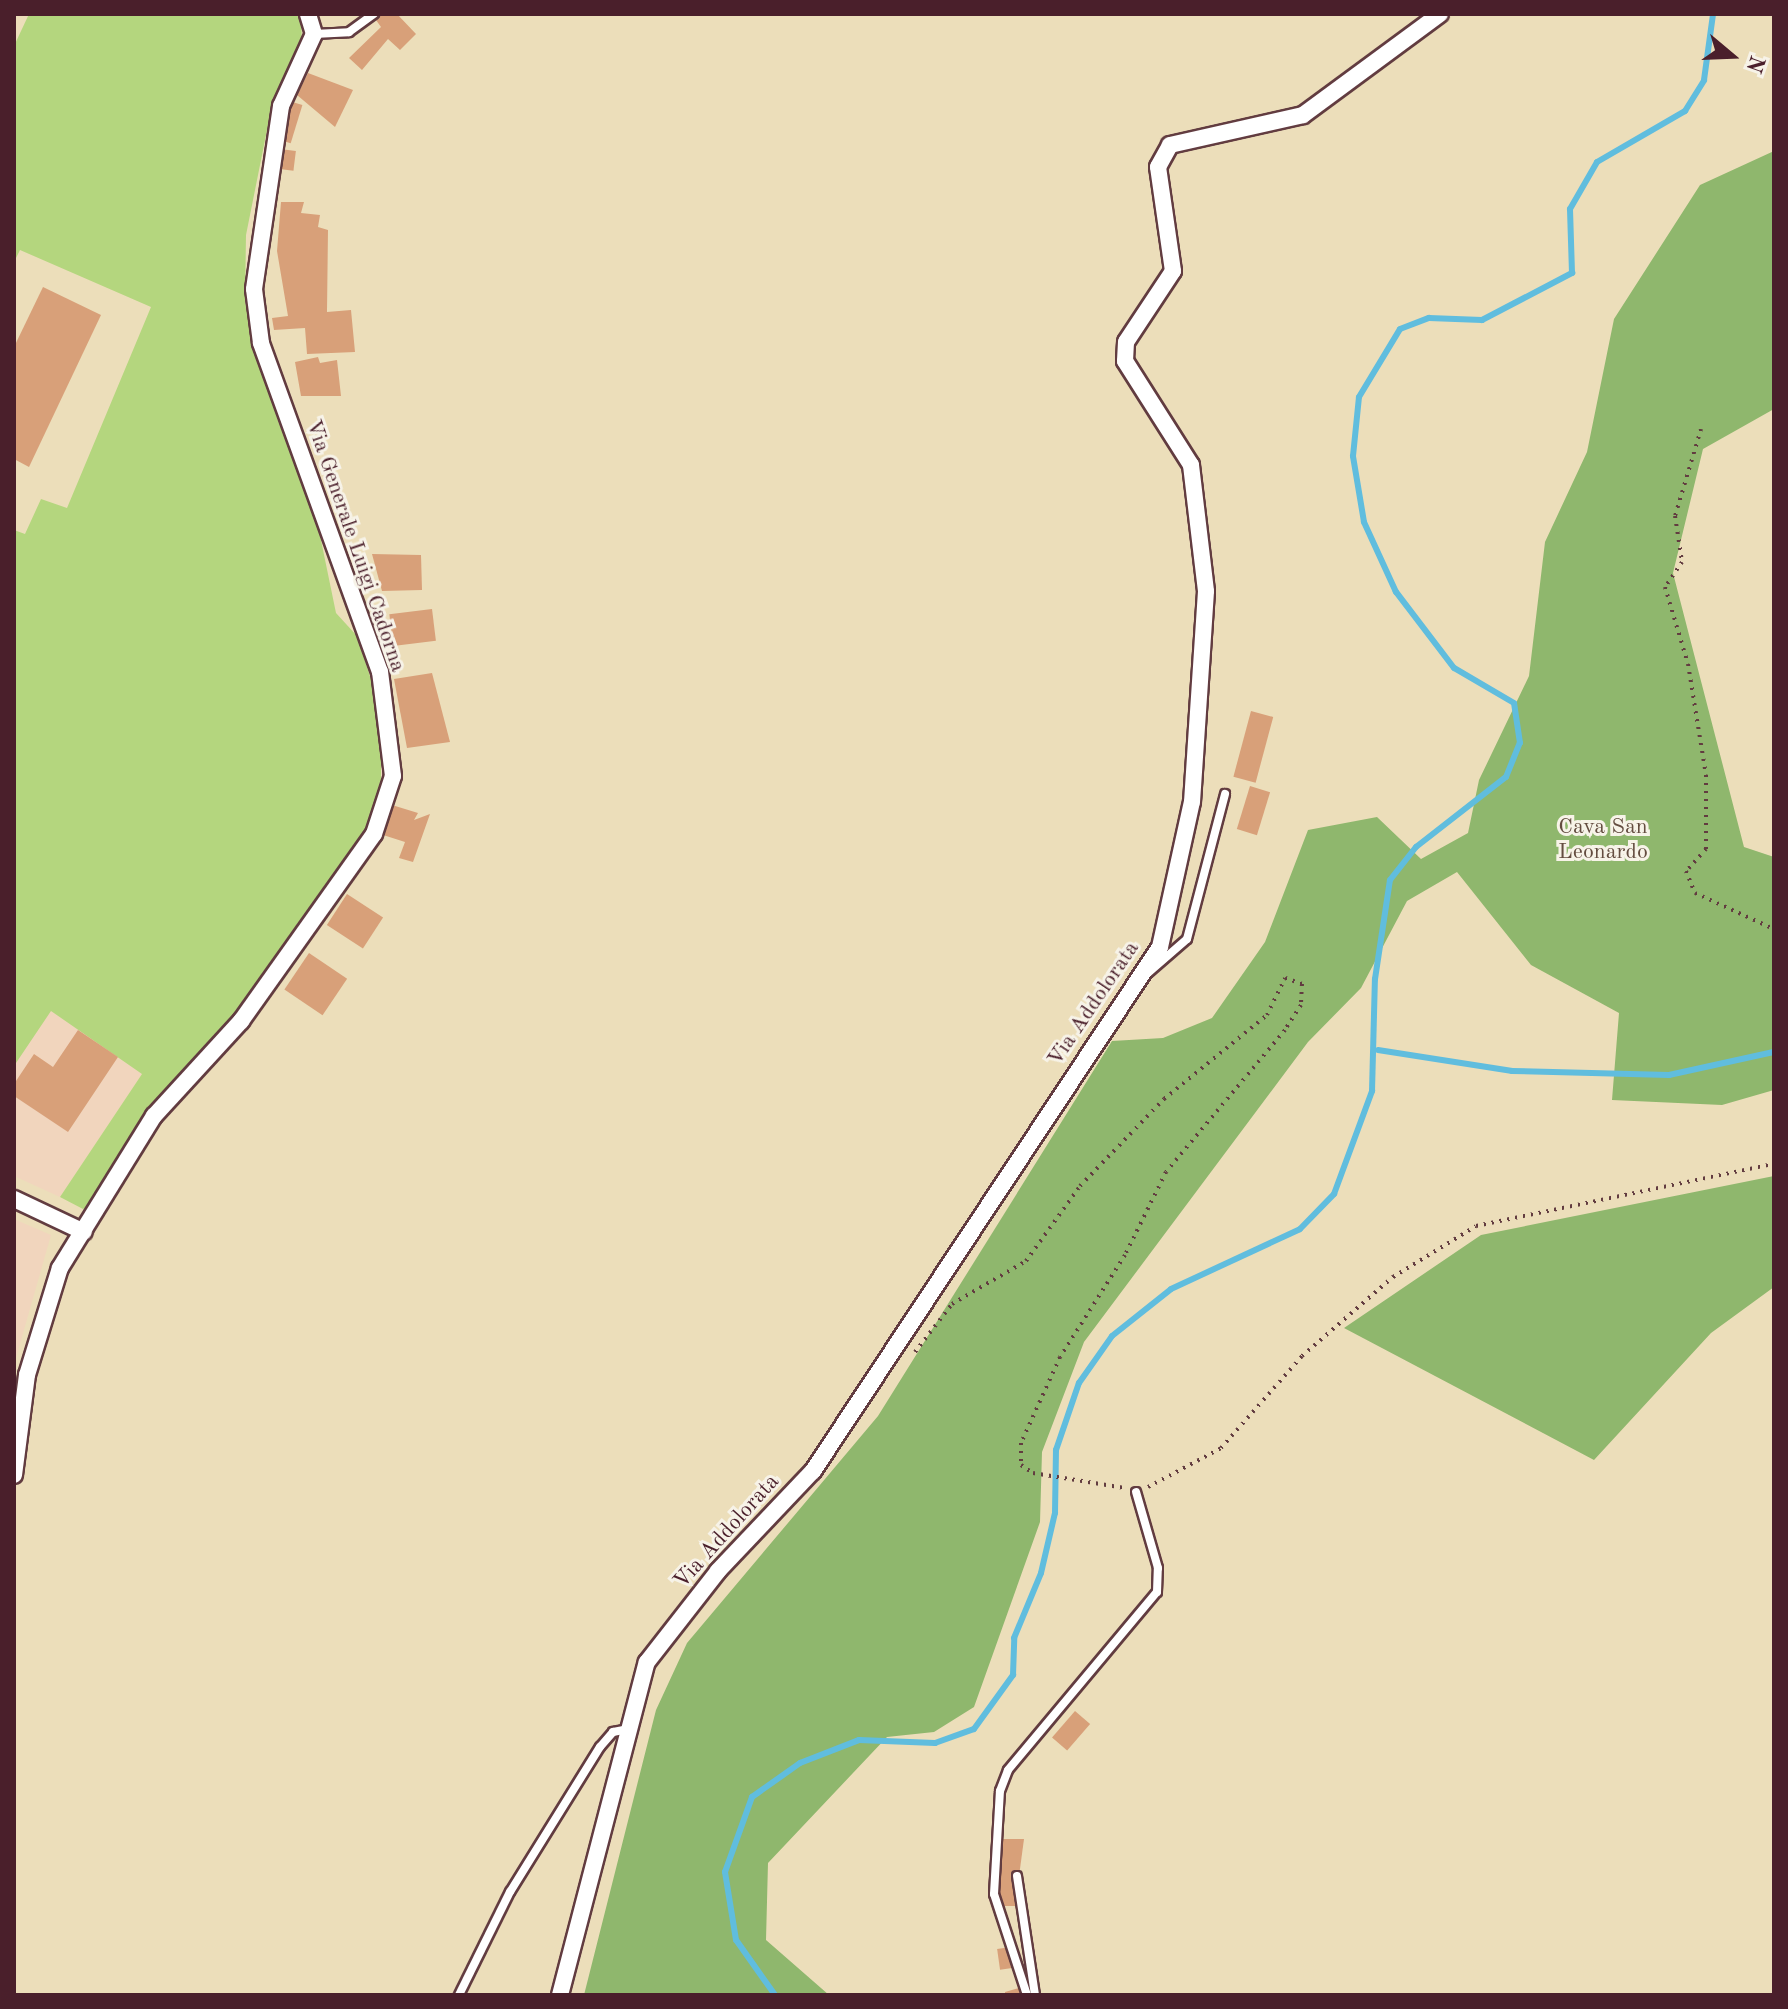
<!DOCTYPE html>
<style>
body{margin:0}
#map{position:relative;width:1788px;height:2009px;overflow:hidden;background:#ecdeba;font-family:"Old Standard TT",serif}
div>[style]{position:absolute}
.built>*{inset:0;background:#f1d5bd}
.green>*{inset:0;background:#b4d67e}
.forest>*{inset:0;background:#8fb76d}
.stream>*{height:6px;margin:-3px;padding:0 3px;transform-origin:3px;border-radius:3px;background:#60bdde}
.building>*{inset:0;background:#d8a079;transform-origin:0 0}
.path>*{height:4px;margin-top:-2px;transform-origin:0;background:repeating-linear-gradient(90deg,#623c40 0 2px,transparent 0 8px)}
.roads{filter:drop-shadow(2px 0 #623c40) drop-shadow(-2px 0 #623c40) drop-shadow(0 2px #623c40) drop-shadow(0 -2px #623c40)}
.lane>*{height:8px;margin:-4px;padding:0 4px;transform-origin:4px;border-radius:4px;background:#fff}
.street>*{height:16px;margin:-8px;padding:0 8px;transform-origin:8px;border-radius:8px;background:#fff}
span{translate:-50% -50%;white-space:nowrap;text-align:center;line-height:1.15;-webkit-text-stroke:6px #f7f3e8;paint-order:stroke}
.street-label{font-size:22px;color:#4a1f2b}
.park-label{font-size:22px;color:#644d40}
.frame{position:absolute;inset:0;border:16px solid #4a1f2b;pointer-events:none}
.north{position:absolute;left:1692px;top:16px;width:80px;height:80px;-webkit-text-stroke:6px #f7f3e8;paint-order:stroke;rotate:109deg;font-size:22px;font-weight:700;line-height:32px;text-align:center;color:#4a1f2b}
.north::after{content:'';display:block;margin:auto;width:28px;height:36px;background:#4a1f2b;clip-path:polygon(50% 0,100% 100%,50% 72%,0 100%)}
</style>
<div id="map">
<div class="built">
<div style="clip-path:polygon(14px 985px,142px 1074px,60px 1197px,14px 1176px)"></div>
<div style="clip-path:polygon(14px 1219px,51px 1235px,14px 1365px)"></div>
</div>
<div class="green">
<div style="clip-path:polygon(29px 14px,301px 14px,302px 45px,270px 115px,246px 235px,245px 302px,277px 418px,316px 516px,336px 613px,357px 636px,377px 698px,381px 753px,381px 789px,368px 830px,243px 1004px,146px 1110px,101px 1198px,83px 1209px,60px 1197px,142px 1074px,51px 1011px,14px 1066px,14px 530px,25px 534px,41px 499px,67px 508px,151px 307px,20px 250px,14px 262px,14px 46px)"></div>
</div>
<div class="forest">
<div style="clip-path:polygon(1774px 151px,1774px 409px,1703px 449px,1673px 573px,1744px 847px,1774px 857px,1774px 1090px,1722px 1105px,1612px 1100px,1619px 1013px,1531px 965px,1457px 872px,1407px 901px,1361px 988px,1308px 1042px,1084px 1342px,1042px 1452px,1040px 1522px,974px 1707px,934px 1732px,887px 1737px,768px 1863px,766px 1940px,829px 1995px,584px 1995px,656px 1710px,687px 1643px,878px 1416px,1112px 1041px,1163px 1038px,1212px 1018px,1265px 942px,1308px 830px,1377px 817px,1421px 859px,1468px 833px,1479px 780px,1529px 676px,1545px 542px,1587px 452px,1614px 319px,1700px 185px)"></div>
<div style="clip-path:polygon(1774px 1176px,1774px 1287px,1711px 1333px,1594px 1460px,1344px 1328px,1481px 1235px)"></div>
</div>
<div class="stream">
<div style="left:1378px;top:1050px;width:136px;rotate:8.9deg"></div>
<div style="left:1512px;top:1071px;width:157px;rotate:1.5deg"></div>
<div style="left:1669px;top:1075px;width:107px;rotate:-12.4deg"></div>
<div style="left:775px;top:1995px;width:67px;rotate:-125.3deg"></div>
<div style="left:736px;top:1940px;width:69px;rotate:-99.2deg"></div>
<div style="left:725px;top:1872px;width:80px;rotate:-70.2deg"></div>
<div style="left:752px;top:1797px;width:59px;rotate:-35.3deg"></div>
<div style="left:800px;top:1763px;width:63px;rotate:-21.3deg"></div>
<div style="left:859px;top:1740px;width:76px;rotate:2.3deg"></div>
<div style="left:935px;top:1743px;width:41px;rotate:-19.7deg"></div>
<div style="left:974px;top:1729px;width:67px;rotate:-54.2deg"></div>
<div style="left:1013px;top:1675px;width:37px;rotate:-88deg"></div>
<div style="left:1014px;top:1638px;width:70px;rotate:-67.4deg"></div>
<div style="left:1041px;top:1573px;width:62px;rotate:-76.9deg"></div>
<div style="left:1055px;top:1513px;width:63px;rotate:-89.1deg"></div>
<div style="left:1056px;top:1450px;width:71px;rotate:-71.1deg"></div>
<div style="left:1079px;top:1383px;width:57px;rotate:-54.9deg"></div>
<div style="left:1112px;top:1336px;width:75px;rotate:-38.5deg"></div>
<div style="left:1171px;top:1289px;width:142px;rotate:-24.9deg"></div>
<div style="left:1300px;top:1229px;width:49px;rotate:-45.8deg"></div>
<div style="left:1334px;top:1194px;width:110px;rotate:-69.7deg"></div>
<div style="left:1372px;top:1091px;width:112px;rotate:-88.5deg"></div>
<div style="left:1375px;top:979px;width:100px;rotate:-81.4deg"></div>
<div style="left:1390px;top:880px;width:42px;rotate:-51.8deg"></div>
<div style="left:1416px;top:847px;width:114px;rotate:-37.9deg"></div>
<div style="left:1506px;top:777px;width:37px;rotate:-68deg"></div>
<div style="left:1520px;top:743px;width:40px;rotate:-98.5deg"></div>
<div style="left:1514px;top:703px;width:69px;rotate:-149.7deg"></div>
<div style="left:1454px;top:668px;width:96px;rotate:-127.3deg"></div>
<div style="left:1396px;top:592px;width:77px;rotate:-114.6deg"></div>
<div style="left:1364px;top:522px;width:67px;rotate:-99.5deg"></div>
<div style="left:1353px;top:456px;width:59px;rotate:-84.2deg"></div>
<div style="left:1359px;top:397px;width:79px;rotate:-58.9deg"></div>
<div style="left:1400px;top:329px;width:31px;rotate:-21deg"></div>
<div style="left:1429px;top:318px;width:53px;rotate:2.2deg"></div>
<div style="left:1482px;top:320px;width:102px;rotate:-27.6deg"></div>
<div style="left:1572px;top:273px;width:64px;rotate:-91.8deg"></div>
<div style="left:1570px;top:209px;width:54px;rotate:-60.1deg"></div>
<div style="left:1597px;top:162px;width:102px;rotate:-30.1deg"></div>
<div style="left:1685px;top:111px;width:36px;rotate:-58deg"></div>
<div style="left:1704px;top:80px;width:67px;rotate:-82.2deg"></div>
</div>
<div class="building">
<div style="clip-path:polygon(383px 14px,397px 14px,416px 34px,400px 50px,388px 39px,362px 70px,349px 58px,381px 27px,376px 20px)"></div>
<div style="clip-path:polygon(308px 73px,353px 90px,335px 127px,297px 95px)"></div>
<div style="left:289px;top:101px;width:14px;height:40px;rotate:17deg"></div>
<div style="left:280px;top:149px;width:16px;height:20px;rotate:7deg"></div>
<div style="clip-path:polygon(281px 202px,304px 202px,301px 213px,320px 215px,318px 227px,328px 230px,327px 312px,351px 310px,355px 352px,307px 354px,305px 328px,274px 330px,272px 318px,288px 316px,277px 251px)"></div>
<div style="clip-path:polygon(43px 287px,101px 315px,29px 467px,14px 459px,14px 347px)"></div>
<div style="clip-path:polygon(318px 357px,320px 363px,337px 360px,341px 396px,301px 396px,295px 362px)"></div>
<div style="clip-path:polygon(372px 554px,421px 555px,422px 590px,382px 591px)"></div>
<div style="left:432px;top:609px;width:32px;height:43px;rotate:83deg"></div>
<div style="clip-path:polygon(432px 673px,450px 742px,407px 748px,394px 679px)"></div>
<div style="left:1251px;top:711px;width:23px;height:68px;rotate:15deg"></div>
<div style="left:1250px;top:786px;width:21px;height:45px;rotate:17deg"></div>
<div style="clip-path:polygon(392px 805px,418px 813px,414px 820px,430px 814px,413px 862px,399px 858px,405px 842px,380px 834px)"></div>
<div style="left:347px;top:894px;width:43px;height:37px;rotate:33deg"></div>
<div style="left:309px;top:953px;width:46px;height:44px;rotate:34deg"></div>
<div style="clip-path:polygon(78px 1030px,118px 1057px,68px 1132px,14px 1096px,14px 1084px,34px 1054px,53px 1067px)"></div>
<div style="left:1075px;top:1711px;width:20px;height:35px;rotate:41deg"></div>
<div style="clip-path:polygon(1000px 1839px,1024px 1839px,1015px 1906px,1000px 1906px)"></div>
<div style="left:1011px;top:1947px;width:21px;height:14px;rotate:82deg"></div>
<div style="clip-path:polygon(1019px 1988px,1021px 1995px,1005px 1995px,1005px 1992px)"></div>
</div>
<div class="path">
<div style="left:1701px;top:429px;width:91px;rotate:106.6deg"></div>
<div style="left:1675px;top:516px;width:47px;rotate:81.3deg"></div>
<div style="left:1682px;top:562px;width:30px;rotate:124deg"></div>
<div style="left:1665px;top:587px;width:80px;rotate:73.4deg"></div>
<div style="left:1688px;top:664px;width:112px;rotate:80.8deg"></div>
<div style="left:1706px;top:775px;width:74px;rotate:90deg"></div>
<div style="left:1706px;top:849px;width:30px;rotate:132deg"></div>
<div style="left:1686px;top:871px;width:24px;rotate:68deg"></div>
<div style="left:1695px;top:893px;width:87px;rotate:24.5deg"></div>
<div style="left:915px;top:1352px;width:61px;rotate:-52.4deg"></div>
<div style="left:952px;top:1304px;width:86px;rotate:-30.2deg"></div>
<div style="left:1026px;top:1261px;width:92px;rotate:-54.2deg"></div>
<div style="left:1080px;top:1186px;width:121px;rotate:-46deg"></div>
<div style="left:1164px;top:1099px;width:133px;rotate:-39.2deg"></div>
<div style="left:1267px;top:1015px;width:41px;rotate:-64.1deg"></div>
<div style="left:1285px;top:978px;width:18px;rotate:19deg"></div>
<div style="left:1302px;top:984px;width:21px;rotate:93deg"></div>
<div style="left:1301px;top:1005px;width:30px;rotate:123deg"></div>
<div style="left:1285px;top:1030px;width:185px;rotate:130deg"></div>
<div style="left:1166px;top:1172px;width:93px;rotate:116.3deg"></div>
<div style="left:1125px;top:1255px;width:121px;rotate:122.5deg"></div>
<div style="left:1060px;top:1357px;width:94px;rotate:114.4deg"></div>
<div style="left:1021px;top:1443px;width:22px;rotate:90deg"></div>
<div style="left:1021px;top:1465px;width:14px;rotate:34deg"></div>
<div style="left:1033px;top:1473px;width:93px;rotate:9.3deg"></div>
<div style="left:1148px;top:1487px;width:83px;rotate:-28.1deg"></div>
<div style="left:1221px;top:1448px;width:123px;rotate:-48.6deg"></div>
<div style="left:1302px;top:1356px;width:121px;rotate:-41deg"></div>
<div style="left:1393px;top:1277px;width:97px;rotate:-31.6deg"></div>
<div style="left:1476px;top:1226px;width:304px;rotate:-11.8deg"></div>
</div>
<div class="roads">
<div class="lane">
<div style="left:314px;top:34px;width:35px;rotate:-3deg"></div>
<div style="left:349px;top:32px;width:31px;rotate:-36deg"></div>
<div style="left:1149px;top:972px;width:50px;rotate:-41deg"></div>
<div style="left:1187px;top:939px;width:150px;rotate:-75.3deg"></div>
<div style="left:1017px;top:1876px;width:120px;rotate:81.4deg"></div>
<div style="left:459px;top:1995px;width:115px;rotate:-63.7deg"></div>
<div style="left:510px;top:1892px;width:171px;rotate:-58.2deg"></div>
<div style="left:600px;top:1747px;width:20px;rotate:-49deg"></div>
<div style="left:613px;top:1732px;width:15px;rotate:-11deg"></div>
<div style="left:1027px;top:1995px;width:106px;rotate:-108.1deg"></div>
<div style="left:994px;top:1894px;width:103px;rotate:-86.7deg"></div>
<div style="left:1000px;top:1791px;width:22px;rotate:-69deg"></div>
<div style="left:1008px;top:1770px;width:232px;rotate:-50.1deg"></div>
<div style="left:1157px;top:1592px;width:24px;rotate:-88deg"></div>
<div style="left:1158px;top:1568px;width:79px;rotate:-106.1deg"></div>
</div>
<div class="street">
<div style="left:14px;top:1199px;width:77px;rotate:25.2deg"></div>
<div style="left:14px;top:1475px;width:101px;rotate:-82.6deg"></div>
<div style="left:27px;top:1375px;width:112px;rotate:-72.9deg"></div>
<div style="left:60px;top:1268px;width:179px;rotate:-58.3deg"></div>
<div style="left:154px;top:1116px;width:129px;rotate:-47.5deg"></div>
<div style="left:241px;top:1021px;width:229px;rotate:-54.6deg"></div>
<div style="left:374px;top:834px;width:61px;rotate:-71.9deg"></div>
<div style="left:393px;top:776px;width:105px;rotate:-97.1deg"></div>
<div style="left:380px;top:672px;width:350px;rotate:-109.9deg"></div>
<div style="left:261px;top:343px;width:54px;rotate:-97.4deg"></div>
<div style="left:254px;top:289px;width:185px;rotate:-81.6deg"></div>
<div style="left:281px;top:106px;width:79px;rotate:-65.4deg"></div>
<div style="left:314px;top:34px;width:21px;rotate:-107deg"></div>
<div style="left:560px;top:1995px;width:344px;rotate:-75.4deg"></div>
<div style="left:647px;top:1662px;width:115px;rotate:-52deg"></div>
<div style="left:718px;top:1571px;width:138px;rotate:-46.5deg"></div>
<div style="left:813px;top:1471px;width:628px;rotate:-56.49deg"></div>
<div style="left:1160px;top:947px;width:148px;rotate:-77.6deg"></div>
<div style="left:1192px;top:802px;width:211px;rotate:-86.2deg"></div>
<div style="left:1206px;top:591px;width:127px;rotate:-96.8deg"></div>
<div style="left:1191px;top:465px;width:123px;rotate:-122.4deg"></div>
<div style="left:1125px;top:361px;width:19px;rotate:-87deg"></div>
<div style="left:1126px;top:342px;width:85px;rotate:-56.5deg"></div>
<div style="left:1173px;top:271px;width:105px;rotate:-98.2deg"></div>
<div style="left:1158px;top:167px;width:25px;rotate:-61deg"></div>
<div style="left:1170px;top:145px;width:136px;rotate:-12.7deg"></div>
<div style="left:1303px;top:115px;width:170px;rotate:-36.4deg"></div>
</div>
</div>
<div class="street-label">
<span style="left:355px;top:546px;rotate:71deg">Via Generale Luigi Cadorna</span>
<span style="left:1094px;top:1004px;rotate:-56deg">Via Addolorata</span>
<span style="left:727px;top:1532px;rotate:-48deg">Via Addolorata</span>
</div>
<div class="park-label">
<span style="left:1603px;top:840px">Cava San<br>Leonardo</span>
</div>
<div class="frame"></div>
<div class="north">N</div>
</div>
